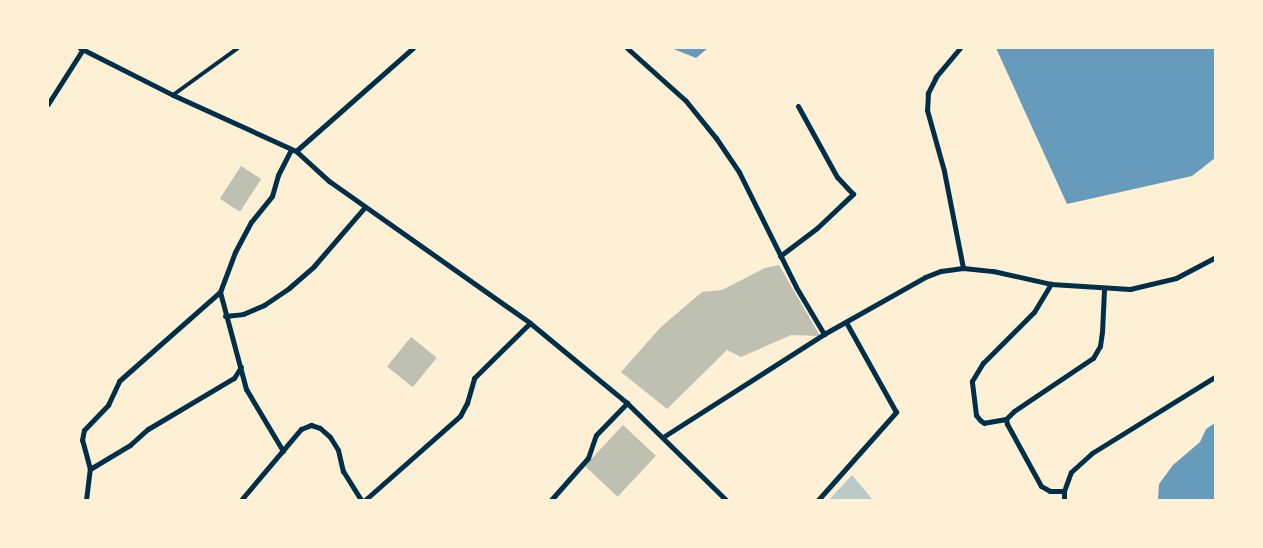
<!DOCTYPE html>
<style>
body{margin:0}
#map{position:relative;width:1263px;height:548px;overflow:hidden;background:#fdf0d5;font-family:Quicksand,sans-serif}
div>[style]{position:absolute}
.green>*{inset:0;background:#b9caca}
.water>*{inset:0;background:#669bbc}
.building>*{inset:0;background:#bec0b2;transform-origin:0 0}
.service>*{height:4px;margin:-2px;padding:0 2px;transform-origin:2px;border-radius:2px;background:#003049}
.minor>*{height:5px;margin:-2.5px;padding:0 2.5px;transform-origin:2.5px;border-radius:2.5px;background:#003049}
span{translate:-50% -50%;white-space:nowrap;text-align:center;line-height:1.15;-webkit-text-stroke:4px #fdf0d5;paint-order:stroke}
.frame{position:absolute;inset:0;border:49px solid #fdf0d5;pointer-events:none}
</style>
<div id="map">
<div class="green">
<div style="clip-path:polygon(852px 475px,873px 500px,829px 500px)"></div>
</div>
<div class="water">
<div style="clip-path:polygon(671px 48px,708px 48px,696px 58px)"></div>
<div style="clip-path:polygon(996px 48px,1215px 48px,1215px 158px,1192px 176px,1067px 204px)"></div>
<div style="clip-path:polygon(1215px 423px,1215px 500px,1158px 500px,1159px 484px,1173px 465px,1200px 442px,1206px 429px)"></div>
</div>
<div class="building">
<div style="left:241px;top:166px;width:24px;height:39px;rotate:33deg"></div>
<div style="clip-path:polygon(779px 265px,820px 336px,791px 335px,741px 357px,727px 350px,667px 409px,621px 372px,661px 327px,702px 292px,722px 290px,765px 268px)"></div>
<div style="left:411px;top:337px;width:33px;height:38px;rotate:39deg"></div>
<div style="left:623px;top:425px;width:45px;height:56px;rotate:43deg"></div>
</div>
<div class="service">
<div style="left:173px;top:95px;width:80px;rotate:-35.9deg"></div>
</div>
<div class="minor">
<div style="left:80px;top:48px;width:104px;rotate:26.8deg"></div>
<div style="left:173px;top:95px;width:135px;rotate:24.5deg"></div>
<div style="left:296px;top:151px;width:45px;rotate:42.3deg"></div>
<div style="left:329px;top:181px;width:246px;rotate:35.2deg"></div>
<div style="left:530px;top:323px;width:126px;rotate:39.5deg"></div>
<div style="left:627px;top:403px;width:139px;rotate:44.4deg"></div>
<div style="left:627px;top:48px;width:79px;rotate:41.9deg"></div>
<div style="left:686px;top:101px;width:48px;rotate:51deg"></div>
<div style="left:716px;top:138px;width:41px;rotate:55.9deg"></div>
<div style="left:739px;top:172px;width:128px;rotate:63.6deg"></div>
<div style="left:796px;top:287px;width:55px;rotate:59.2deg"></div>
<div style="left:960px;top:48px;width:38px;rotate:130deg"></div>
<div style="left:936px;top:77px;width:18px;rotate:117deg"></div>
<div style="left:928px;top:93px;width:17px;rotate:93deg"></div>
<div style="left:927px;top:110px;width:63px;rotate:74.4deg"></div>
<div style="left:944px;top:171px;width:99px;rotate:78.9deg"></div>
<div style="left:48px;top:104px;width:65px;rotate:-57.5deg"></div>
<div style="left:296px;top:151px;width:156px;rotate:-41.4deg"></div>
<div style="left:780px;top:256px;width:46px;rotate:-37.1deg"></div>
<div style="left:817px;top:228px;width:50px;rotate:-43.4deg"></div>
<div style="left:853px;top:194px;width:23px;rotate:-133deg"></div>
<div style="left:837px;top:177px;width:81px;rotate:-118.8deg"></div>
<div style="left:225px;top:316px;width:18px;rotate:-6deg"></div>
<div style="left:243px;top:314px;width:23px;rotate:-23deg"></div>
<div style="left:264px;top:305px;width:30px;rotate:-34deg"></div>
<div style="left:289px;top:288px;width:33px;rotate:-41deg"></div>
<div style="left:314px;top:266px;width:78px;rotate:-49.2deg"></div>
<div style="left:1006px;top:419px;width:22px;rotate:170deg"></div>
<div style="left:984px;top:423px;width:5px;rotate:-143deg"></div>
<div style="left:980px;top:420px;width:6px;rotate:-129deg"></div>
<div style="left:976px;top:415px;width:34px;rotate:-97deg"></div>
<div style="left:972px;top:381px;width:21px;rotate:-59deg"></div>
<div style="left:983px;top:363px;width:72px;rotate:-45deg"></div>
<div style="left:1034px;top:312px;width:33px;rotate:-59deg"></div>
<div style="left:663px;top:437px;width:191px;rotate:-32.6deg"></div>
<div style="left:824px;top:334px;width:116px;rotate:-29.4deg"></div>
<div style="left:925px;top:277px;width:17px;rotate:-21deg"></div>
<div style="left:941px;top:271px;width:22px;rotate:-8deg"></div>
<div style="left:963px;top:268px;width:30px;rotate:6deg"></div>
<div style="left:993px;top:271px;width:59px;rotate:12.6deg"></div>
<div style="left:1051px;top:284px;width:79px;rotate:3.6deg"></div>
<div style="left:1130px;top:289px;width:47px;rotate:-13.4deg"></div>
<div style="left:1176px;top:278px;width:45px;rotate:-27.7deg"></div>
<div style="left:283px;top:451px;width:72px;rotate:-120.8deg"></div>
<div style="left:246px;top:389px;width:100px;rotate:-105deg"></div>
<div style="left:220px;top:292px;width:43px;rotate:-69.4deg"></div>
<div style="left:235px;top:252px;width:34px;rotate:-62deg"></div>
<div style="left:251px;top:222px;width:33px;rotate:-51deg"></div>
<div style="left:272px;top:196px;width:22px;rotate:-74deg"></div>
<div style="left:278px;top:175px;width:28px;rotate:-63deg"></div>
<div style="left:90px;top:469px;width:47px;rotate:-31deg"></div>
<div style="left:130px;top:445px;width:24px;rotate:-42deg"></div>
<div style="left:148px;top:429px;width:100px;rotate:-30.7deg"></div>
<div style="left:234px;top:378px;width:13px;rotate:-58deg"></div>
<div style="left:1064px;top:491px;width:14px;rotate:180deg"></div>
<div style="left:1050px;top:491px;width:10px;rotate:-151deg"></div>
<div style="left:1041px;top:486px;width:71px;rotate:-118.7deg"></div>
<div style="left:1007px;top:424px;width:5px;rotate:-101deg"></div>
<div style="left:1006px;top:419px;width:11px;rotate:-45deg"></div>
<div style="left:1014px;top:411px;width:95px;rotate:-33.9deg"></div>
<div style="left:1093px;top:358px;width:14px;rotate:-60deg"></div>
<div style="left:1100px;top:346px;width:14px;rotate:-82deg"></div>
<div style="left:1102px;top:332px;width:43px;rotate:-87.3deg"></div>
<div style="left:86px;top:500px;width:31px;rotate:-83deg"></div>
<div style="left:90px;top:469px;width:30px;rotate:-105deg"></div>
<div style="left:82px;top:440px;width:10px;rotate:-79deg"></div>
<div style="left:84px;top:430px;width:35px;rotate:-46deg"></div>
<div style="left:108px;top:405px;width:26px;rotate:-65deg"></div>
<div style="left:119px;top:381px;width:135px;rotate:-41.4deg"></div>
<div style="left:241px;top:500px;width:93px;rotate:-49.8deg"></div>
<div style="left:301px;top:429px;width:11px;rotate:-22deg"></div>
<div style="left:311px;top:425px;width:9px;rotate:18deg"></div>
<div style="left:320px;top:428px;width:13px;rotate:42deg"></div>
<div style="left:330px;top:437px;width:15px;rotate:58deg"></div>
<div style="left:338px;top:450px;width:22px;rotate:77deg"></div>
<div style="left:343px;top:471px;width:34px;rotate:58deg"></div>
<div style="left:365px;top:500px;width:127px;rotate:-41.5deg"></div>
<div style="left:460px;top:416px;width:15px;rotate:-62deg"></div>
<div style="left:467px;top:403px;width:26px;rotate:-74deg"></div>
<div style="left:474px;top:378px;width:78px;rotate:-44.5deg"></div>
<div style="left:551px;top:500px;width:56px;rotate:-48.6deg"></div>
<div style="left:588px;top:458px;width:24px;rotate:-71deg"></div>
<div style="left:596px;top:435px;width:45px;rotate:-45.9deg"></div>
<div style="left:818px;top:500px;width:118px;rotate:-48.4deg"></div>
<div style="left:896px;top:412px;width:103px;rotate:-119.1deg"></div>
<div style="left:1064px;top:500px;width:9px;rotate:-90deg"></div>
<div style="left:1064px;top:491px;width:20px;rotate:-70deg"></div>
<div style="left:1071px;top:472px;width:28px;rotate:-42deg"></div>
<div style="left:1092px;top:453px;width:146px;rotate:-31.8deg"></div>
</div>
<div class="frame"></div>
</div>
